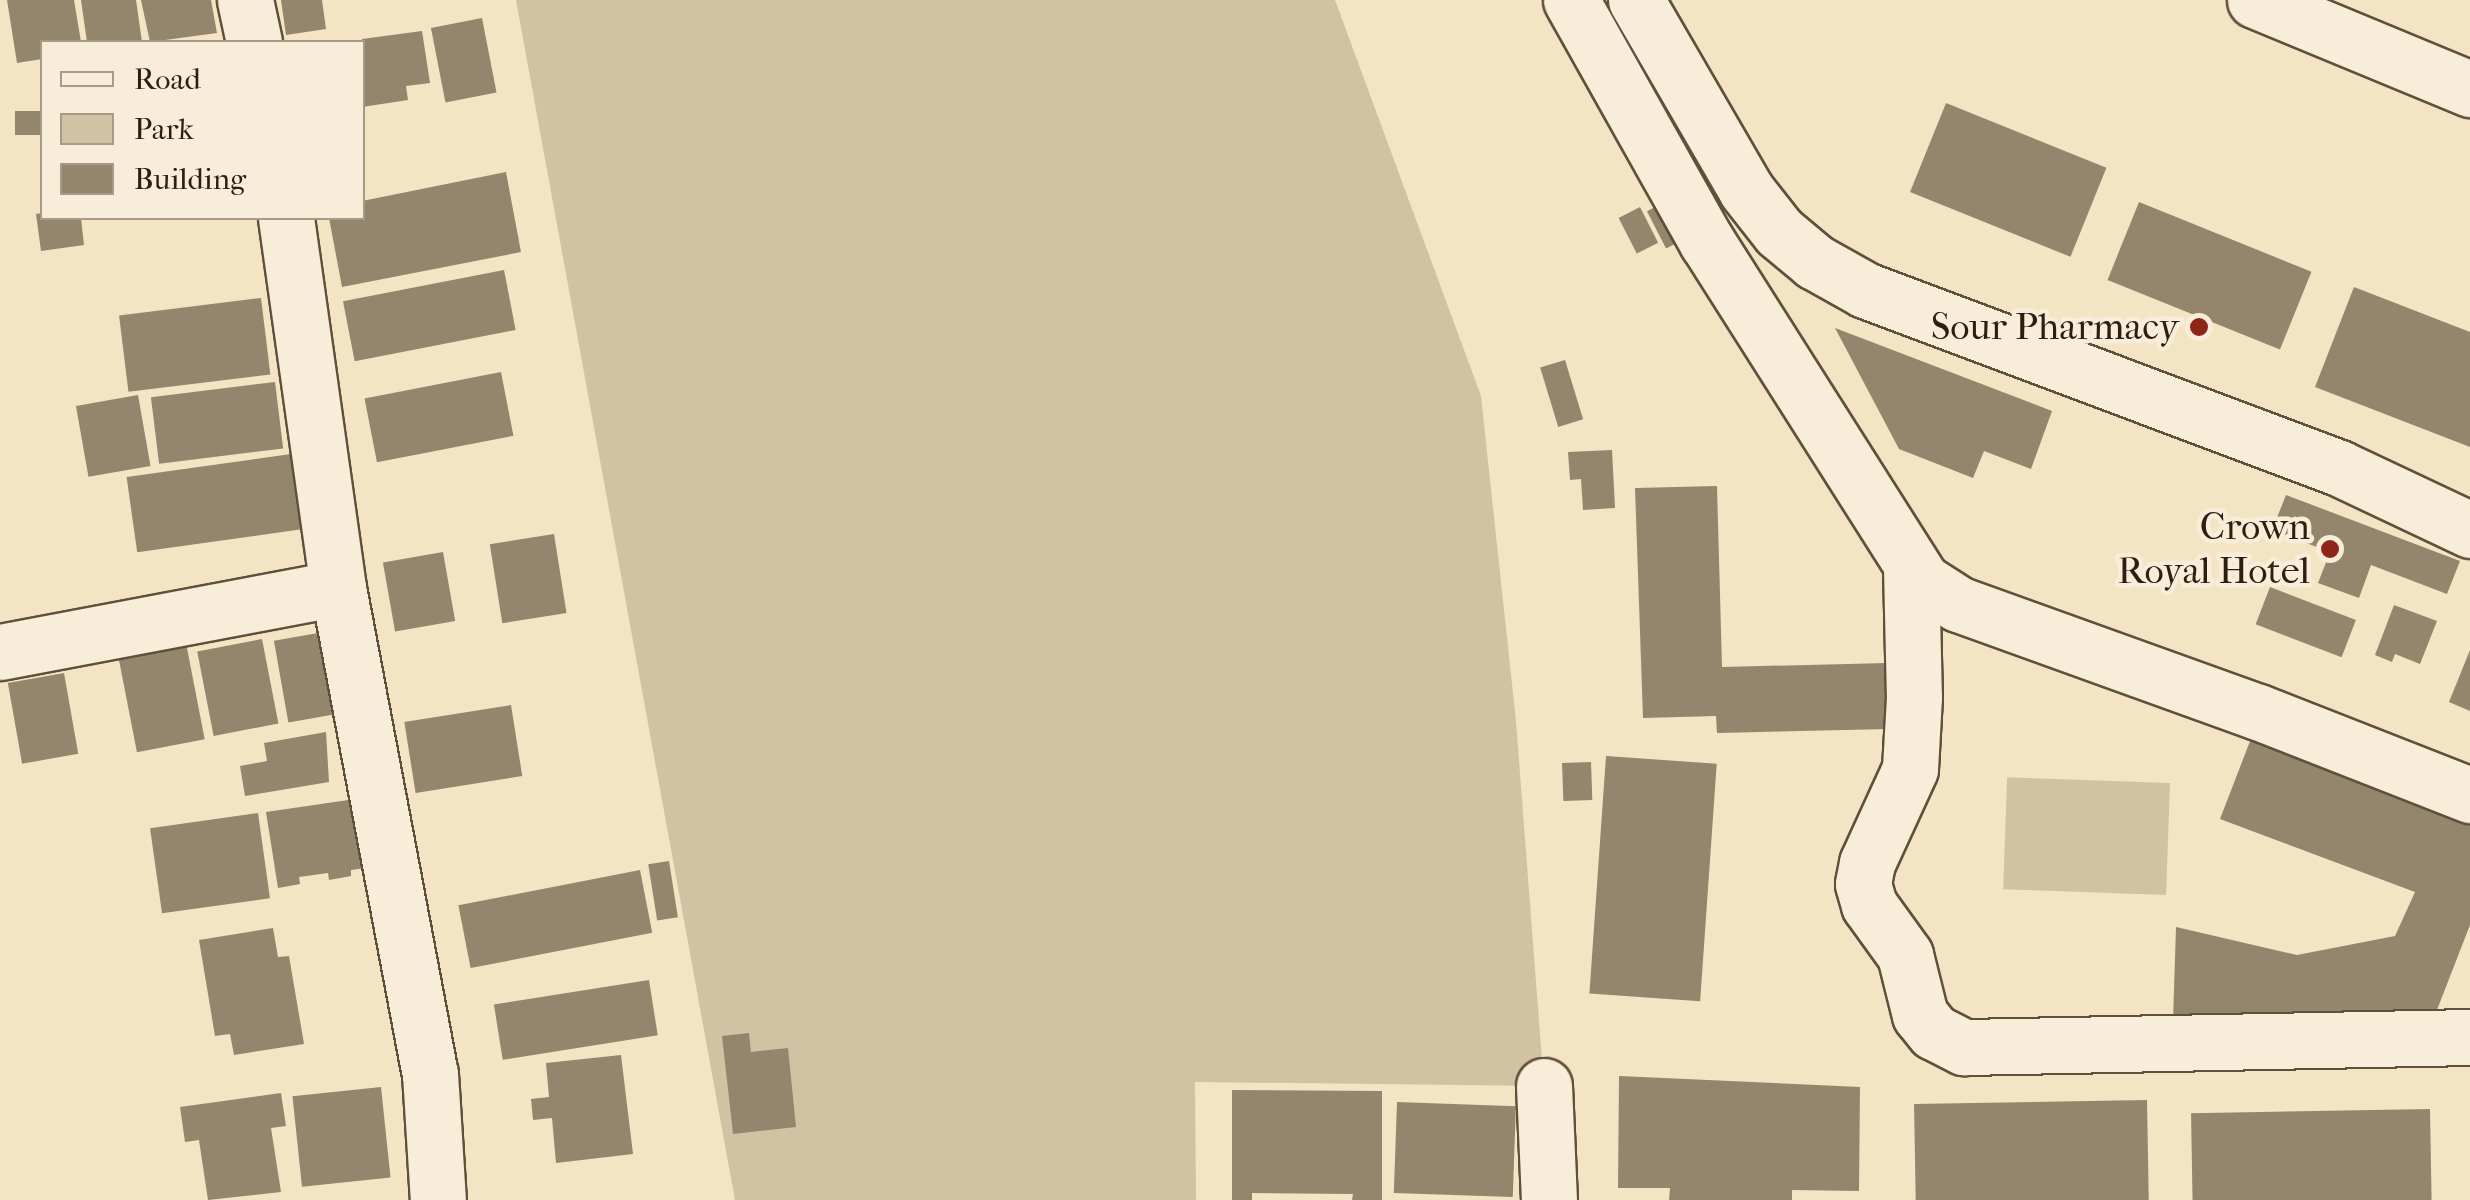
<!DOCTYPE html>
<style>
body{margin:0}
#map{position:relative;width:2470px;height:1200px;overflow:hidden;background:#f3e4c3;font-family:"IM FELL French Canon",serif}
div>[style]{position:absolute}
.green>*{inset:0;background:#d2c2a4;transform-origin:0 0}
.building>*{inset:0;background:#94856d;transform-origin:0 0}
.roads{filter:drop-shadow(2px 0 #5f503c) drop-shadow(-2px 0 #5f503c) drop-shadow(0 2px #5f503c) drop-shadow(0 -2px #5f503c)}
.minor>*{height:55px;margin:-27.5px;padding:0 27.5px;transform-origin:27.5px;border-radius:27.5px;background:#f7edd8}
.dots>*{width:28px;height:28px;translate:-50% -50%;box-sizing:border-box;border:5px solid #f7edd8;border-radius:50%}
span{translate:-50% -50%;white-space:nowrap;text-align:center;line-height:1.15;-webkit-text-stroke:9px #f7edd8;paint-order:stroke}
.poi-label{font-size:38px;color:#2e1e0f}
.right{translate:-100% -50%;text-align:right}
.legend{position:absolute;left:40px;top:40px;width:325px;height:180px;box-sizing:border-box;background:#f7edd8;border:2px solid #a79a88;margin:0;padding:12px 18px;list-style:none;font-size:30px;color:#2e1e0f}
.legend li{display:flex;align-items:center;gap:20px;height:50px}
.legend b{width:50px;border:2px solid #a79a88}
</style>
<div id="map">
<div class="green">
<div style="clip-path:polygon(516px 0,1335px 0,1481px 396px,1516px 721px,1544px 1086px,1195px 1082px,1196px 1200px,735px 1200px)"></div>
<div style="left:2170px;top:783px;width:112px;height:163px;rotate:92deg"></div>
</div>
<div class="building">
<div style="clip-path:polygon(7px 0,74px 0,81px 42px,42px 42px,42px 59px,17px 63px)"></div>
<div style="clip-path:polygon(81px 0,136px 0,142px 42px,87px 42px)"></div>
<div style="clip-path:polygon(141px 0,211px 0,217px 33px,150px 42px)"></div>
<div style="clip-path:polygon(281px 0,322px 0,326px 29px,286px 35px)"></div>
<div style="left:482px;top:18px;width:76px;height:52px;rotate:79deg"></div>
<div style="clip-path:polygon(422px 31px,430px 83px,406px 86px,408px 100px,362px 107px,362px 39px)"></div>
<div style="left:1946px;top:103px;width:173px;height:96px;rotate:22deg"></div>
<div style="left:42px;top:111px;width:24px;height:27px;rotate:90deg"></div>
<div style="clip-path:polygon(506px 172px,521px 252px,342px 287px,329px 218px,362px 218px,362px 201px)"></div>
<div style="left:2139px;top:202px;width:186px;height:84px;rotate:22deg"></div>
<div style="left:1663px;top:203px;width:42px;height:18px;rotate:63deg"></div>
<div style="left:1640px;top:207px;width:40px;height:24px;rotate:63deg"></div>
<div style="clip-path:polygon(42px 213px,42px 218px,81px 218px,84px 245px,41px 251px,36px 214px)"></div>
<div style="left:504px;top:270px;width:61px;height:164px;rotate:79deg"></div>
<div style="clip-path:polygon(2354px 287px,2470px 332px,2470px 447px,2315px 387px)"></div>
<div style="left:261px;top:298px;width:77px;height:143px;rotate:83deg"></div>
<div style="clip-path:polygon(1835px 328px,2052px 411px,2031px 469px,1984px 451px,1973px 478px,1899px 449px)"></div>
<div style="left:1565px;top:360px;width:62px;height:26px;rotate:73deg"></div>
<div style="left:501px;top:372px;width:65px;height:139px;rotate:79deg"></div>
<div style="left:275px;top:382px;width:67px;height:125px;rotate:83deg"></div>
<div style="left:138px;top:395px;width:72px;height:63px;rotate:80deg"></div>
<div style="clip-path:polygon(1612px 450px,1615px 508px,1583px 510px,1581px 479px,1570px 480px,1568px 452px)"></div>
<div style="left:291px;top:454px;width:76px;height:166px;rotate:82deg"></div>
<div style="clip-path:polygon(1717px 486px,1722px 667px,1887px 663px,1889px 729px,1717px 733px,1716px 716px,1643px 718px,1635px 488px)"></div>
<div style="clip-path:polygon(2286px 495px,2460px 561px,2447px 594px,2371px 565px,2359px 598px,2318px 583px,2330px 552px,2272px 530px)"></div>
<div style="left:554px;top:534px;width:80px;height:65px;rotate:81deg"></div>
<div style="left:443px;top:552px;width:70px;height:61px;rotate:80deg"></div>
<div style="left:2270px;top:587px;width:92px;height:40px;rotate:21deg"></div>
<div style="clip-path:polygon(2394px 605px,2437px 621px,2420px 664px,2395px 654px,2392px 662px,2375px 655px)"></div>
<div style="left:335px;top:630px;width:83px;height:62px;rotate:80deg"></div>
<div style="left:262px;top:639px;width:86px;height:66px;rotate:79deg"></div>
<div style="left:186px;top:643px;width:98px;height:69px;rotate:79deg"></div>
<div style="clip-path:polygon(2470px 650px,2470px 711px,2449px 702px)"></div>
<div style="left:64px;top:673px;width:82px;height:57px;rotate:80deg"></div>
<div style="left:511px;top:705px;width:72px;height:108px;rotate:81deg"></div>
<div style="clip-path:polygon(326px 732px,329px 782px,245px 796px,240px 766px,267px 761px,264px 743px)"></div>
<div style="clip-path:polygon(2252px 736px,2470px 822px,2470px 925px,2428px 1033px,2173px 1021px,2176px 927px,2297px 955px,2395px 936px,2415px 892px,2220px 819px)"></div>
<div style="left:1606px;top:756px;width:111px;height:238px;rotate:4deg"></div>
<div style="left:1591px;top:762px;width:38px;height:29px;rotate:88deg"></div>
<div style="clip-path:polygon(369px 797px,379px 866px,351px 870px,351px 876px,329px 880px,328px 873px,299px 877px,300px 884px,278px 888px,266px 812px)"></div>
<div style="left:258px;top:813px;width:86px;height:109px;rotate:82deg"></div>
<div style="left:669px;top:861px;width:57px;height:21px;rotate:81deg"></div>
<div style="left:640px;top:870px;width:64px;height:185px;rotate:79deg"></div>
<div style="clip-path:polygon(273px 928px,278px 957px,289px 956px,304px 1044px,234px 1055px,230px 1034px,215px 1036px,199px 940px)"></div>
<div style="left:649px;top:980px;width:56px;height:157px;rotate:81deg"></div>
<div style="clip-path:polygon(749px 1033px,751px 1052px,788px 1048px,796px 1127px,733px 1134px,722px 1036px)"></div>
<div style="clip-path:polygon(621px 1055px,633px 1154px,556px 1163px,552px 1118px,533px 1120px,531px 1099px,549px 1097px,546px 1063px)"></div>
<div style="clip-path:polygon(1619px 1076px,1860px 1087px,1859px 1191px,1792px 1190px,1792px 1200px,1669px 1200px,1670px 1188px,1618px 1188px)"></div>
<div style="left:381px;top:1087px;width:91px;height:89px;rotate:84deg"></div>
<div style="clip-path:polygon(1232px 1090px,1382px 1091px,1382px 1200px,1352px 1200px,1353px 1194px,1252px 1193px,1252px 1200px,1232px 1200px)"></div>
<div style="clip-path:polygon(281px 1093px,286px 1126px,271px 1128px,281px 1192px,208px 1200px,199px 1140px,185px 1142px,180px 1107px)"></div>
<div style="left:2147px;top:1100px;width:100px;height:233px;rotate:89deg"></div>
<div style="left:1397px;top:1102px;width:119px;height:91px;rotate:2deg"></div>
<div style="left:2430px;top:1109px;width:91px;height:239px;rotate:89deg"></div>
</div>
<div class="roads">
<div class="minor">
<div style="left:245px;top:0;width:43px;rotate:77.9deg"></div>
<div style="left:1571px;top:0;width:278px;rotate:60.7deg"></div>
<div style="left:1707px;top:242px;width:401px;rotate:57.6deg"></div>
<div style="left:1922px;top:581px;width:43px;rotate:32.6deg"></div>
<div style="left:1958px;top:604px;width:319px;rotate:19.8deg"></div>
<div style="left:2258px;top:712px;width:228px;rotate:21.4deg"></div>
<div style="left:1636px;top:0;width:220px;rotate:59.9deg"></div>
<div style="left:1746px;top:190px;width:53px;rotate:51.8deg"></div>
<div style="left:1779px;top:232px;width:47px;rotate:39.8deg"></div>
<div style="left:1815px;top:262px;width:57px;rotate:29.2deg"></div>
<div style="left:1865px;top:290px;width:506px;rotate:20.58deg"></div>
<div style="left:2339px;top:468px;width:145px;rotate:25.3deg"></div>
<div style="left:2255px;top:0;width:233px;rotate:22.5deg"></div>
<div style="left:286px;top:218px;width:374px;rotate:82deg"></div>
<div style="left:338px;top:588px;width:495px;rotate:79.3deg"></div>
<div style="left:430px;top:1074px;width:126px;rotate:86.4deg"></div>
<div style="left:1911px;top:568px;width:129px;rotate:88.7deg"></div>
<div style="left:1914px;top:697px;width:72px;rotate:93.2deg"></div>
<div style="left:1910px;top:769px;width:103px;rotate:114.6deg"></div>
<div style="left:1867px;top:863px;width:21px;rotate:101deg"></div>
<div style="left:1863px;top:884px;width:22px;rotate:74deg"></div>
<div style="left:1869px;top:905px;width:62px;rotate:54.2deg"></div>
<div style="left:1905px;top:955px;width:62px;rotate:76deg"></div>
<div style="left:1920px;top:1015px;width:22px;rotate:51deg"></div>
<div style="left:1934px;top:1032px;width:34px;rotate:27deg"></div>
<div style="left:1964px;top:1047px;width:506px;rotate:-1.13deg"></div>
<div style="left:0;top:652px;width:344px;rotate:-10.7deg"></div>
<div style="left:1544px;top:1086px;width:114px;rotate:87.5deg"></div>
</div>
</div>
<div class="dots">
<div style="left:2199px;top:327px;background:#8f2418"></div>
<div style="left:2330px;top:549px;background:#8f2418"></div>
</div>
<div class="poi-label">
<span class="right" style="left:2179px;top:327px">Sour Pharmacy</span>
<span class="right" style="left:2310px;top:549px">Crown<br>Royal Hotel</span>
</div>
<ul class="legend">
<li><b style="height:12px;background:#f7edd8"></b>Road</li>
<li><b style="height:28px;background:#d2c2a4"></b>Park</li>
<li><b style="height:28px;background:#94856d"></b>Building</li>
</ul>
</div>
